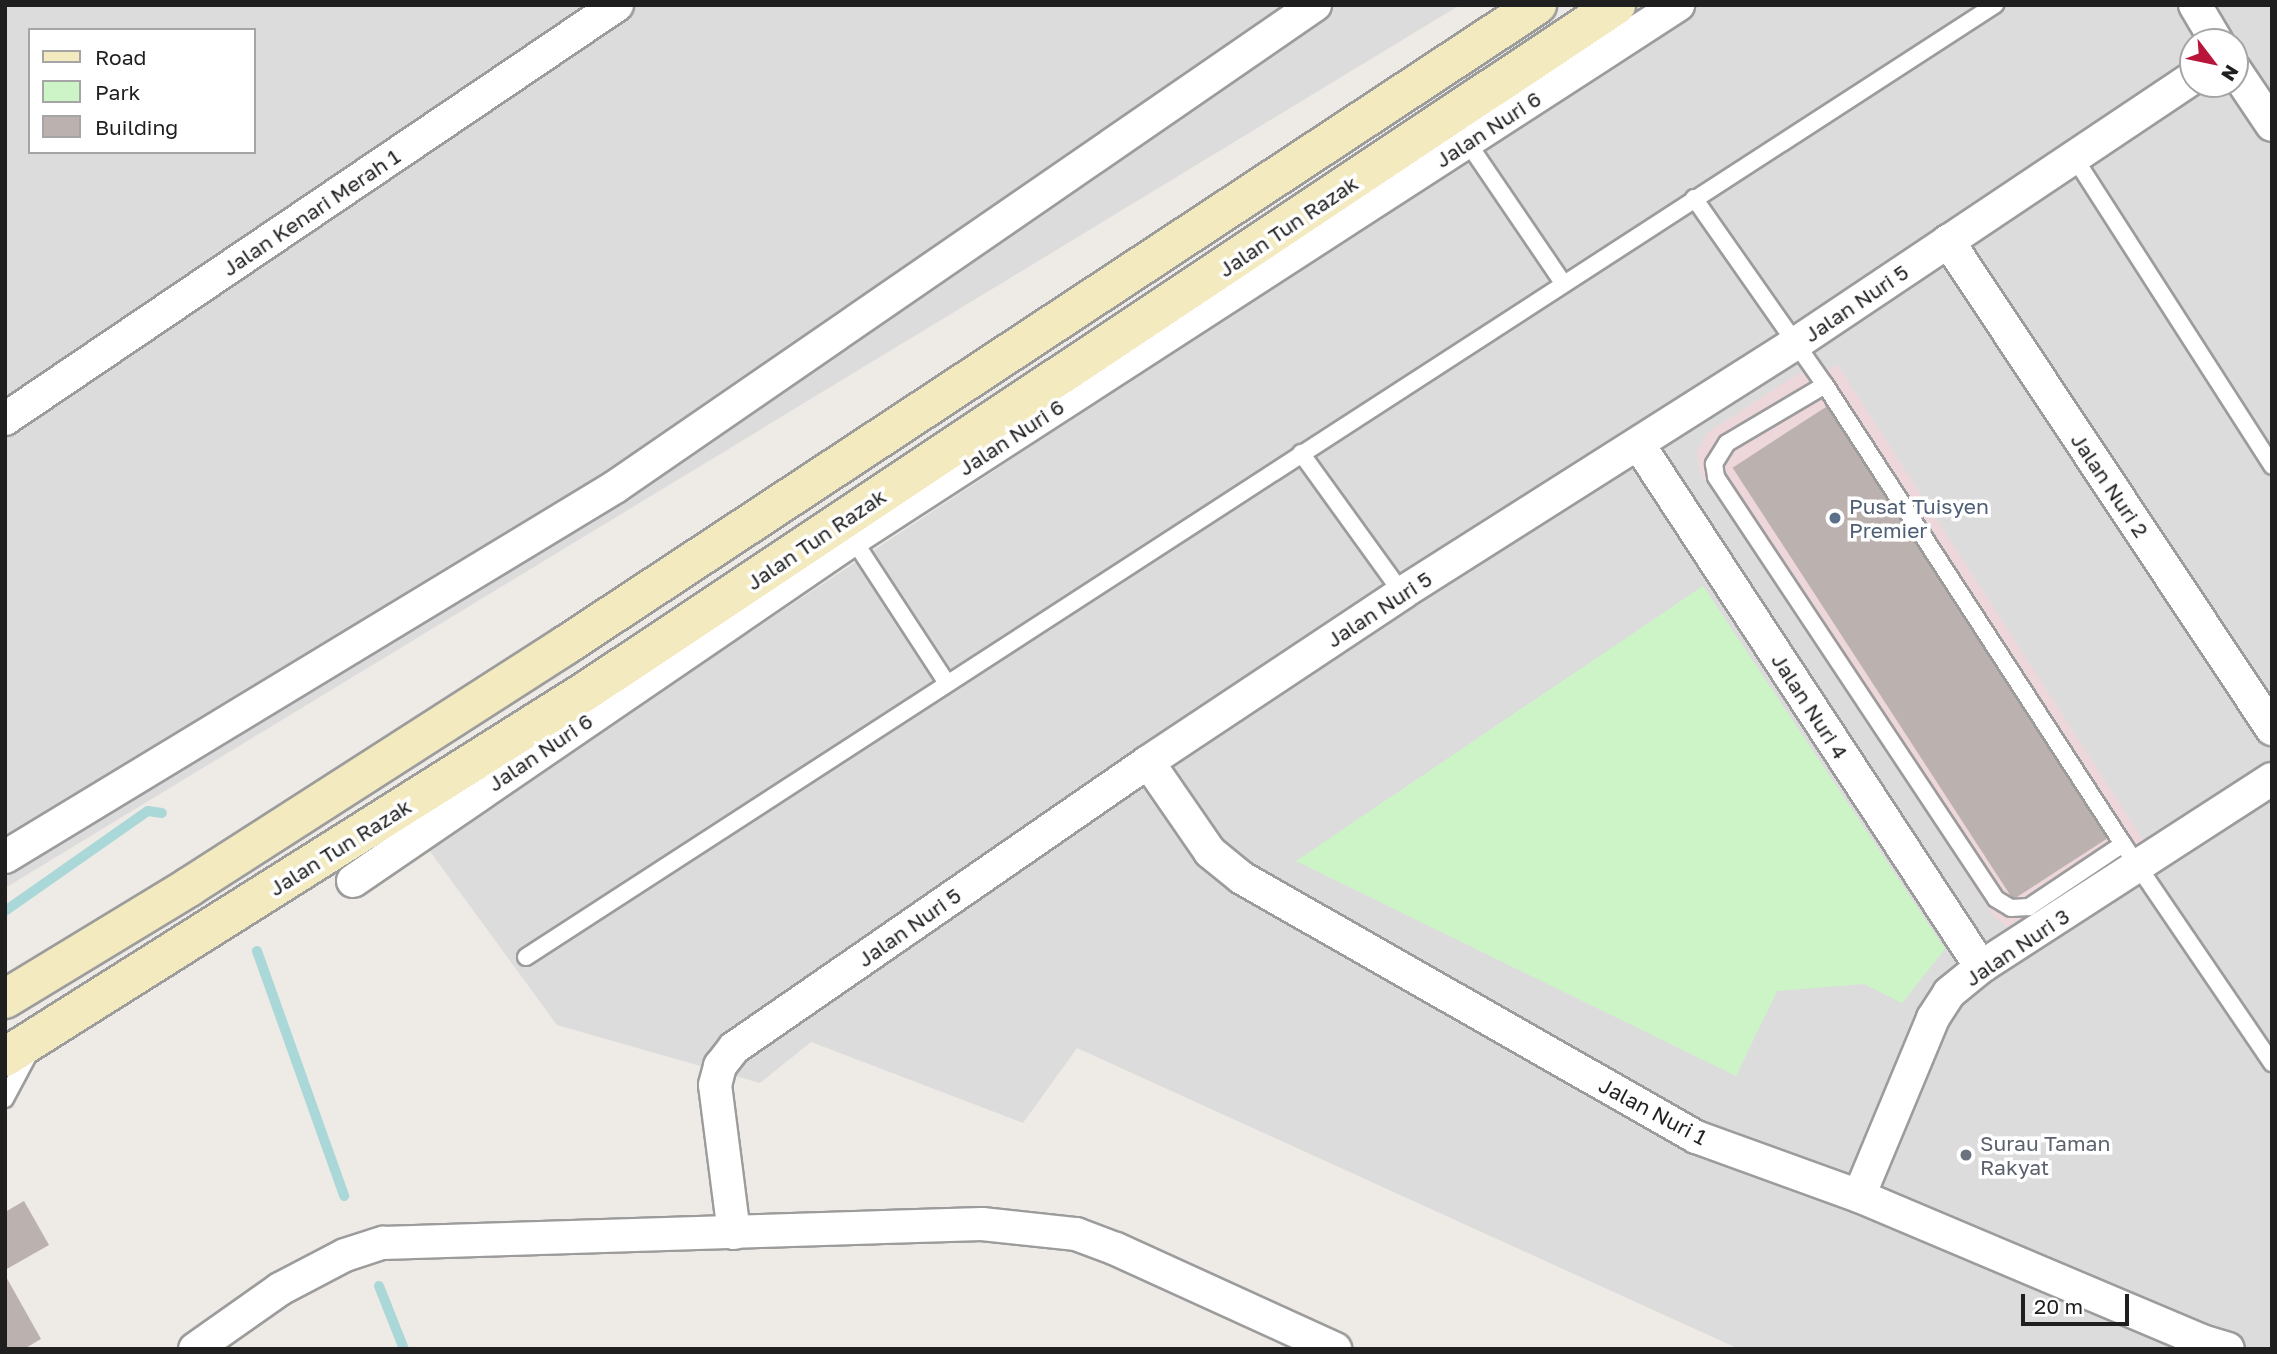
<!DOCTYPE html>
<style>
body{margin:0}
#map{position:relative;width:2277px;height:1354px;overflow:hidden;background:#eeeae6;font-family:"Golos Text",sans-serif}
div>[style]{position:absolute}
.residential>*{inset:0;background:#dddcdc}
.commercial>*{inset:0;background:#eed7db}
.park>*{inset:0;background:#cdf4c7}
.stream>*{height:10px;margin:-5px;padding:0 5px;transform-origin:5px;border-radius:5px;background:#aad8d8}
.building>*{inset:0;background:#bbb2af;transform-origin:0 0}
.roads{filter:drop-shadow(2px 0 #9c9c9c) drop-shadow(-2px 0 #9c9c9c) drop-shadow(0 2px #9c9c9c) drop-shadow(0 -2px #9c9c9c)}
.lane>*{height:16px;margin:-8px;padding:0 8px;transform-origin:8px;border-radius:8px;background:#fff}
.street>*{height:32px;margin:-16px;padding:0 16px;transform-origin:16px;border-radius:16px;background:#fff}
.secondary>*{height:38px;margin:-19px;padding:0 19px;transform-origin:19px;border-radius:19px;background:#f3eabf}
.dots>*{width:19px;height:19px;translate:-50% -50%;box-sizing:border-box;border:4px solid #fff;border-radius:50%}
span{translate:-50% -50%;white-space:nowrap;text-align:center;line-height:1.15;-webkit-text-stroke:7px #fff;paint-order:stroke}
.street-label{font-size:21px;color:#1f1f1f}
.service-label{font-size:21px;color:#4e5e75}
.left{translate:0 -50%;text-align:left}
.worship-label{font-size:21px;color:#5b616d}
.frame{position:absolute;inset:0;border:7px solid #1f1f1f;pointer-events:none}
.legend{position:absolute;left:28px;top:28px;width:228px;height:126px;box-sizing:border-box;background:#fff;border:2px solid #a5a5a5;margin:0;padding:9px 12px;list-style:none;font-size:21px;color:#1f1f1f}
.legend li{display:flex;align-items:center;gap:14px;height:35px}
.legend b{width:35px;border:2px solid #a5a5a5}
.north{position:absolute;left:2179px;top:28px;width:70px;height:70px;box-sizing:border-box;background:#fff;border:2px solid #a5a5a5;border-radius:50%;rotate:122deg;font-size:19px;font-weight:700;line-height:28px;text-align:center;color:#1f1f1f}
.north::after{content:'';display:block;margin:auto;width:24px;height:32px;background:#b91439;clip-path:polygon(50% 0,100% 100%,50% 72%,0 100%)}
.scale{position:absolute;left:2021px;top:1294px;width:108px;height:32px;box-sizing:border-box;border:4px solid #1f1f1f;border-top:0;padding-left:9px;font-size:21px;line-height:24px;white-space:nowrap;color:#1f1f1f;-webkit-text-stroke:5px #fff;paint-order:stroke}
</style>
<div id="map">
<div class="residential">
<div style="clip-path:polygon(evenodd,5px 5px,1460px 5px,5px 888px,5px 5px,30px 30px,254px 30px,254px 152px,30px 152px,30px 30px)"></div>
<div style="clip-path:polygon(evenodd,1699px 5px,2272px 5px,2272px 1349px,1739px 1349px,1077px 1048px,1023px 1123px,811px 1042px,760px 1083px,557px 1025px,426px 846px,1699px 5px,2193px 42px,2235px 42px,2235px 84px,2193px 84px,2193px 42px,1699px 5px,1837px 365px,1700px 473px,1804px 371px,1812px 382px,1837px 365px)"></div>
</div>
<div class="commercial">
<div style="clip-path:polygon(1837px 364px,2147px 846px,2022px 928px,2007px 927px,1993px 915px,1700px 473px,1697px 452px,1707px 433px,1804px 370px,1812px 382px)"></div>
</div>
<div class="park">
<div style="clip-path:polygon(1703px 586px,1945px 949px,1902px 1003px,1864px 984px,1777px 991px,1736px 1076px,1296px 861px)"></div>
</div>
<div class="stream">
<div style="left:5px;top:911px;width:174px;rotate:-35deg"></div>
<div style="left:148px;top:811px;width:14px;rotate:8deg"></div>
<div style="left:257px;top:951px;width:260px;rotate:70.4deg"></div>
<div style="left:379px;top:1286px;width:68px;rotate:68.4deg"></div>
</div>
<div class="building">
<div style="left:1829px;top:405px;width:515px;height:115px;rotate:57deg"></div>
<div style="clip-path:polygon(24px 1201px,49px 1245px,5px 1270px,5px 1212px)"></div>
<div style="clip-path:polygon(5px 1275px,41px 1339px,24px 1349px,5px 1349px)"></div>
</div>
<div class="roads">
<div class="lane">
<div style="left:1468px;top:143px;width:169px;rotate:55.8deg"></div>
<div style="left:2074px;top:157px;width:367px;rotate:57.3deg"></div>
<div style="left:1694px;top:198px;width:228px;rotate:55deg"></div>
<div style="left:1825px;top:385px;width:114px;rotate:149.4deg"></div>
<div style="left:1727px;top:443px;width:25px;rotate:122deg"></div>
<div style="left:1714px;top:464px;width:13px;rotate:81deg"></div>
<div style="left:1716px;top:477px;width:506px;rotate:56.44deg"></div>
<div style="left:1996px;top:899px;width:17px;rotate:31deg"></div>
<div style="left:2011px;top:908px;width:18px;rotate:-3deg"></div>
<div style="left:2029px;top:907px;width:113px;rotate:-33.8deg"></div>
<div style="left:1825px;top:385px;width:547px;rotate:57.01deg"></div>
<div style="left:2123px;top:844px;width:265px;rotate:55.8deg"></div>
<div style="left:1301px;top:453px;width:173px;rotate:54.2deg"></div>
<div style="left:853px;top:539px;width:172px;rotate:56.9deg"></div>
<div style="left:526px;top:957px;width:1751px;rotate:-32.95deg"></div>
<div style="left:5px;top:1099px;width:53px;rotate:-62deg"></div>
</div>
<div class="street">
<div style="left:2195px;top:5px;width:43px;rotate:59.3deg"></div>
<div style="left:2235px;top:70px;width:66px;rotate:56.1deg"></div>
<div style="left:1948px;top:241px;width:586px;rotate:56.42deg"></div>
<div style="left:5px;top:419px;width:739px;rotate:-34.08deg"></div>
<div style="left:1639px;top:445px;width:624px;rotate:56.77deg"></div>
<div style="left:1148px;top:762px;width:109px;rotate:55.4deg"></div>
<div style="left:1210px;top:852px;width:41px;rotate:39.1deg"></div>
<div style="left:1242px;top:878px;width:523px;rotate:29.7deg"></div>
<div style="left:1696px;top:1137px;width:173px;rotate:19.9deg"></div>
<div style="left:1859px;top:1196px;width:372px;rotate:22.9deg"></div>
<div style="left:2202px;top:1341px;width:27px;rotate:17deg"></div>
<div style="left:5px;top:857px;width:713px;rotate:-31.24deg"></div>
<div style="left:615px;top:487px;width:850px;rotate:-34.55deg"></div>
<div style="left:353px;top:881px;width:606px;rotate:-34.37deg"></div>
<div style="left:853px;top:539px;width:983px;rotate:-32.91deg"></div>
<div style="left:1859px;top:1196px;width:193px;rotate:-67.4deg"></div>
<div style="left:1933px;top:1018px;width:30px;rotate:-57deg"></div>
<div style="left:1949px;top:993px;width:41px;rotate:-39.1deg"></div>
<div style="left:1981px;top:967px;width:346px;rotate:-32.9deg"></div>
<div style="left:734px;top:1233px;width:149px;rotate:-97.3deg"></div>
<div style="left:715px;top:1085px;width:20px;rotate:-75deg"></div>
<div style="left:720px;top:1066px;width:23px;rotate:-52deg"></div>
<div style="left:734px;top:1048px;width:503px;rotate:-34.64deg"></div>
<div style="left:1148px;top:762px;width:305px;rotate:-33.6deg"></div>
<div style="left:1402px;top:593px;width:469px;rotate:-32.4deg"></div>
<div style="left:1798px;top:342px;width:475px;rotate:-33.8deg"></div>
<div style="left:195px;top:1349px;width:104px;rotate:-35.2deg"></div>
<div style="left:280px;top:1289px;width:73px;rotate:-27.6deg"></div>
<div style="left:345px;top:1255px;width:40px;rotate:-18deg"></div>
<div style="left:383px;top:1243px;width:599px;rotate:-1.82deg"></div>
<div style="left:982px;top:1224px;width:95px;rotate:6.1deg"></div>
<div style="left:1076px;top:1234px;width:43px;rotate:20.6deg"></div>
<div style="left:1116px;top:1249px;width:241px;rotate:24.5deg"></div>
</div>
<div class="secondary">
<div style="left:5px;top:999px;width:215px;rotate:-31.3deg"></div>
<div style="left:189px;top:887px;width:448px;rotate:-32.7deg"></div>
<div style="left:566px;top:645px;width:1163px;rotate:-33.39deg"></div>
<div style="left:5px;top:1057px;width:690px;rotate:-32.22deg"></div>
<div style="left:589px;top:689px;width:1234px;rotate:-33.66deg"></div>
</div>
</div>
<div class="dots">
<div style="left:1835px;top:518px;background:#5c6f8a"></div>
<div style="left:1966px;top:1155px;background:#6b7280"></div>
</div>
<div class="street-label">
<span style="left:1488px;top:129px;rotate:-33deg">Jalan Nuri 6</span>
<span style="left:311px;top:212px;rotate:-34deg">Jalan Kenari Merah 1</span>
<span style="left:1288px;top:226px;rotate:-34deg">Jalan Tun Razak</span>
<span style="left:1856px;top:303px;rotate:-34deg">Jalan Nuri 5</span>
<span style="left:1011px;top:437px;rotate:-33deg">Jalan Nuri 6</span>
<span style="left:2110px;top:485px;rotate:56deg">Jalan Nuri 2</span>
<span style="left:816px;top:539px;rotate:-34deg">Jalan Tun Razak</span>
<span style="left:1379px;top:609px;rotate:-33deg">Jalan Nuri 5</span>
<span style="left:1810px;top:706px;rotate:57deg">Jalan Nuri 4</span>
<span style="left:540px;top:752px;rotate:-34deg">Jalan Nuri 6</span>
<span style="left:340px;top:847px;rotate:-32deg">Jalan Tun Razak</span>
<span style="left:909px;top:927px;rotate:-35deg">Jalan Nuri 5</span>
<span style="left:2017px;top:947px;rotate:-34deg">Jalan Nuri 3</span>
<span style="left:1653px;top:1111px;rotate:28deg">Jalan Nuri 1</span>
</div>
<div class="service-label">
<span class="left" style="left:1849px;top:518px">Pusat Tuisyen<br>Premier</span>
</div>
<div class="worship-label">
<span class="left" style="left:1980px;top:1155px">Surau Taman<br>Rakyat</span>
</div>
<div class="frame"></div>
<ul class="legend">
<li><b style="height:9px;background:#f3eabf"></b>Road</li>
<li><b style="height:19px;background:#cdf4c7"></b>Park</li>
<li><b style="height:19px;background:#bbb2af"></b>Building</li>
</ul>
<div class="north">N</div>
<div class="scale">20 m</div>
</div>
